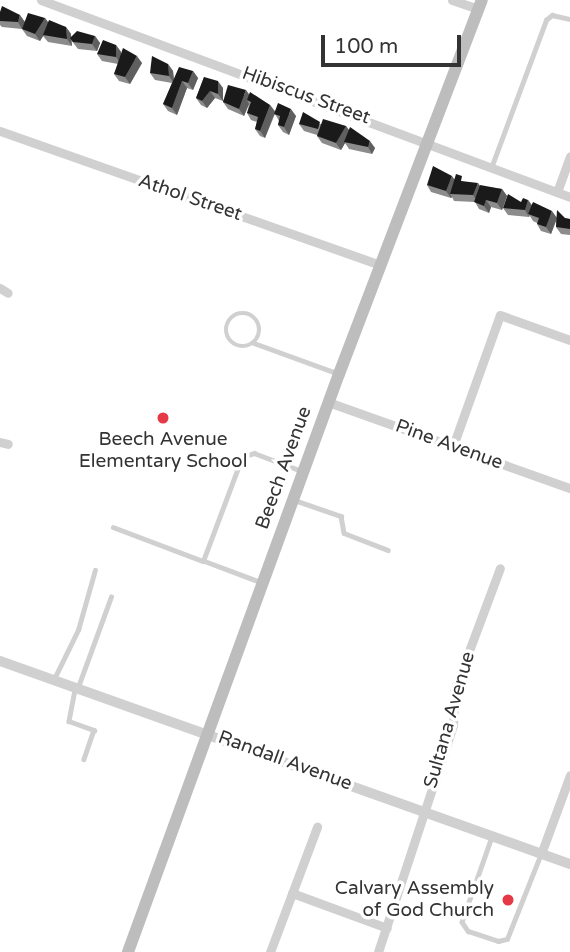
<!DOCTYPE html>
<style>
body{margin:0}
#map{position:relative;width:570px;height:952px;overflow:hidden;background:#fff;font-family:"Varela Round",sans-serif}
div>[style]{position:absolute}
.service>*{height:4.5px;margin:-2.25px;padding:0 2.25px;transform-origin:2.25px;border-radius:2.25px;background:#d0d0d0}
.service>.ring{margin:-2.25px;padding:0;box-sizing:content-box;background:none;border:4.5px solid #d0d0d0;border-radius:50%}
.minor>*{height:9px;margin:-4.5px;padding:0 4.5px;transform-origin:4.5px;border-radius:4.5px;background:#d0d0d0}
.tertiary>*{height:10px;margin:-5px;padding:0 5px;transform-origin:5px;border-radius:5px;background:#d0d0d0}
.secondary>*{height:12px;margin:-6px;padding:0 6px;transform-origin:6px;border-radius:6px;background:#bdbdbd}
.wall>*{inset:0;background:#8c8c8c}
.shaded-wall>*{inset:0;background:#5f5f5f}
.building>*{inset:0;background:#1a1a1a}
.dots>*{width:19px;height:19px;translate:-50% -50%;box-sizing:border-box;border:4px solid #fff;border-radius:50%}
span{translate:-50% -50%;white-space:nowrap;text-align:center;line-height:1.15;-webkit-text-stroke:7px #fff;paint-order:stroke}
.street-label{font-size:19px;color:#333}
.poi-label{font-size:19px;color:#333}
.right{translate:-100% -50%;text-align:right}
.scale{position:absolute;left:321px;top:35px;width:140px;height:32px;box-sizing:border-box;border:4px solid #333;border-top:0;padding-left:9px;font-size:21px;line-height:24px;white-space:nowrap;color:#333;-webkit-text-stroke:5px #fff;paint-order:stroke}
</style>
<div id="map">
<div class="service">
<div style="left:491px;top:168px;width:158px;rotate:-69.6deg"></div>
<div style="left:546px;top:20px;width:8px;rotate:-40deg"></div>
<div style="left:552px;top:15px;width:18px;rotate:13deg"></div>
<div class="ring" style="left:226px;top:313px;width:29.5px;height:29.5px"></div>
<div style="left:254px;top:343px;width:90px;rotate:20deg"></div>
<div style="left:294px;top:500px;width:50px;rotate:18.8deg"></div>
<div style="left:341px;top:516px;width:17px;rotate:80deg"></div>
<div style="left:344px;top:533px;width:47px;rotate:21.1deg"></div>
<div style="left:113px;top:527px;width:96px;rotate:20.7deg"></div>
<div style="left:259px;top:582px;width:60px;rotate:-159.4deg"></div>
<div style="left:203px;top:561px;width:111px;rotate:-69.4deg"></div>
<div style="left:242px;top:457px;width:13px;rotate:-18deg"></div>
<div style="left:254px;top:453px;width:51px;rotate:20.6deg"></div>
<div style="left:54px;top:679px;width:55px;rotate:-63.9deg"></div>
<div style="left:78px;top:630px;width:62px;rotate:-74.2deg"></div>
<div style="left:78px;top:687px;width:96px;rotate:-69.9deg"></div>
<div style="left:75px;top:690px;width:32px;rotate:101deg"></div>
<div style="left:69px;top:721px;width:27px;rotate:20deg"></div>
<div style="left:94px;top:730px;width:31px;rotate:109deg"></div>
<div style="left:492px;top:837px;width:90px;rotate:109.4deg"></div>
<div style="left:462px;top:922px;width:11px;rotate:56deg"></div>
<div style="left:468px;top:931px;width:32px;rotate:18deg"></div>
<div style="left:498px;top:941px;width:9px;rotate:-13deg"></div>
<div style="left:507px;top:939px;width:89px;rotate:-68.3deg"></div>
</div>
<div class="minor">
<div style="left:41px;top:0;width:564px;rotate:20.43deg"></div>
<div style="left:452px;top:0;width:28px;rotate:19deg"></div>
<div style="left:0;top:131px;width:404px;rotate:19.4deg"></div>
<div style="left:557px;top:192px;width:38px;rotate:-70deg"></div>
<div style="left:0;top:288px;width:9px;rotate:32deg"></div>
<div style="left:328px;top:402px;width:257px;rotate:19.6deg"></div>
<div style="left:0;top:442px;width:8px;rotate:14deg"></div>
<div style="left:453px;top:446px;width:139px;rotate:-70.3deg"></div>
<div style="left:500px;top:315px;width:74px;rotate:19.7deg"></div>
<div style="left:541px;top:854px;width:84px;rotate:-69.8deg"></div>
<div style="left:292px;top:893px;width:101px;rotate:20.2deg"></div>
<div style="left:270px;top:952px;width:134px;rotate:-69.4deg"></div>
<div style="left:378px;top:952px;width:239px;rotate:-71.7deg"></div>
<div style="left:453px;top:725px;width:34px;rotate:-88deg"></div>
<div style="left:454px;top:691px;width:131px;rotate:-69.5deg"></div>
</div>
<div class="tertiary">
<div style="left:0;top:661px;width:605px;rotate:19.6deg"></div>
</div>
<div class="secondary">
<div style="left:128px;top:952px;width:615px;rotate:-69.95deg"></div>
<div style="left:339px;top:374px;width:400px;rotate:-69.1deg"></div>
</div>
<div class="wall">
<div style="clip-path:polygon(0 12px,25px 22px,45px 18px,48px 22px,66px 27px,71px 34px,71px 37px,95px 36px,100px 43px,97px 51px,78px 49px,71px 40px,72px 46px,48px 42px,43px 36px,40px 41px,27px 36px,22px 29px,2px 27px,0 25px)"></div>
<div style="clip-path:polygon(116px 45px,121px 52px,121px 54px,142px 63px,130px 84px,119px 81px,114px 74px,118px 64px,102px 61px,97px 54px)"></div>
<div style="clip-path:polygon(168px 64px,173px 71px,174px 79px,193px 71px,198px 78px,193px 90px,187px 88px,177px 115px,168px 111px,163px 104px,172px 83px,155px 80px,150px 73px)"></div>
<div style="clip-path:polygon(204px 77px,223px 88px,223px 100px,249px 94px,270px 105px,275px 111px,296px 116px,289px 135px,283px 132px,278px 125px,279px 121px,275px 114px,265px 138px,260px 136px,255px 129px,257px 122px,251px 120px,247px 113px,249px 104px,244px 116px,228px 109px,223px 102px,223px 101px,215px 98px,207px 108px,201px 105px,196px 98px)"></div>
<div style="clip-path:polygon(299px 124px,321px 124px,346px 126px,349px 130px,375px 148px,372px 154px,349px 149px,345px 143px,341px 150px,322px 143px,317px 136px,317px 135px,304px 131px)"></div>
<div style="clip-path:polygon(454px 179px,480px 186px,502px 189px,507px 196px,502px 210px,491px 207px,489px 213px,479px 209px,475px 202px,454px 201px,452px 197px,451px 198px,431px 192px,427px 185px)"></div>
<div style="clip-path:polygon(528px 200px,532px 205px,556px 217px,570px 219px,570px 235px,561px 234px,556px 227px,556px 221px,551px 234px,541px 231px,537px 224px,537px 223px,533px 221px,530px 216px,529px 217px,508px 215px,503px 208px)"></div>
</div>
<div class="shaded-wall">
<div style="clip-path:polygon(20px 15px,25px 22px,22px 29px,18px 22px)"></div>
<div style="clip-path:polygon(45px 18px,50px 25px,40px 41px,35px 34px)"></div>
<div style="clip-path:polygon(66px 27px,71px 34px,72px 46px,67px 39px)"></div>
<div style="clip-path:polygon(95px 36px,100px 43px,97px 51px,92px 44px)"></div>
<div style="clip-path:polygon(116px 45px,121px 52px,121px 64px,116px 57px)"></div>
<div style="clip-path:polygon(137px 56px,142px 63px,130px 84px,125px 77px)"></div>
<div style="clip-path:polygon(168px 64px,173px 71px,174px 83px,169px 76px)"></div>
<div style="clip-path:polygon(193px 71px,198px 78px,193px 90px,188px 83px)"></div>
<div style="clip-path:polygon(182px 81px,187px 88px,177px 115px,172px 108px)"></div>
<div style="clip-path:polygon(218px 81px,223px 88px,223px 101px,218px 94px)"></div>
<div style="clip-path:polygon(246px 90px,251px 97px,247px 100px,249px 104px,244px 116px,239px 109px)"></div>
<div style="clip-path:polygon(210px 91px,215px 98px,207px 108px,202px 101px)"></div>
<div style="clip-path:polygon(270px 105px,275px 112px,265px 138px,260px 131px)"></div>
<div style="clip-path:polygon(291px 109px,296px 116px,289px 135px,284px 127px)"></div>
<div style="clip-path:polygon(346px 126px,351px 133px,341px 150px,336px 143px)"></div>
<div style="clip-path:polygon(370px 141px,375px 148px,372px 154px,368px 147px)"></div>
<div style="clip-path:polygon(452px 176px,457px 183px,450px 194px,452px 197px,451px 198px,446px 191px)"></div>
<div style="clip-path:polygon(478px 183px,483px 190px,478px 202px,473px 195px)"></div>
<div style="clip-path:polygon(502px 189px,507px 196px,502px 210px,497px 203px)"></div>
<div style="clip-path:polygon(486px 200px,491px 207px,489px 213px,484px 206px)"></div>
<div style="clip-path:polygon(528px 200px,533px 207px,528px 214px,529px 217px,525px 210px)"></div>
<div style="clip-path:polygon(552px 211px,557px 218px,551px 234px,546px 227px)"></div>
</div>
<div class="building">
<div style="clip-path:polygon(2px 6px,20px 15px,18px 22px,0 21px,0 12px)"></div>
<div style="clip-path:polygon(28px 13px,45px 18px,35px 34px,22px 29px)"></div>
<div style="clip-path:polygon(49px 20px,66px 27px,67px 39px,43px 35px)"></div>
<div style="clip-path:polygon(77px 31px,95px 36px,92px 44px,73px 42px,70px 38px)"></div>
<div style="clip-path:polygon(103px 40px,116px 45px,116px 57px,97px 54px)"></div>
<div style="clip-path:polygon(123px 48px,137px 56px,125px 77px,114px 74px)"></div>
<div style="clip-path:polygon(152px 56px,168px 64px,169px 76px,150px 73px)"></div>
<div style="clip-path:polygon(179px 67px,193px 71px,188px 83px,182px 81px,172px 108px,163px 104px)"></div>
<div style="clip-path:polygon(204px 77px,218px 81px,218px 94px,210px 91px,202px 101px,196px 98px)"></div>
<div style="clip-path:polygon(228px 85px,246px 90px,239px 109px,223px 102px)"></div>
<div style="clip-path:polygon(250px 92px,270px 105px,260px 131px,255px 129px,258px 117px,247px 113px,251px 102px,247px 100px)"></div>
<div style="clip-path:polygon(278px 103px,291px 109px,284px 127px,278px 125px,280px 116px,274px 114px)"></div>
<div style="clip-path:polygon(303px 112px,320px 122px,318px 129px,299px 124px)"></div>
<div style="clip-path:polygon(323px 119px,346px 126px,336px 143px,317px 136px)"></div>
<div style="clip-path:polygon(350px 127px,370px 141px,368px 147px,344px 142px)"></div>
<div style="clip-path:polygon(433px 166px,452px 176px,446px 191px,427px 185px)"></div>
<div style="clip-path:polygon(456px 174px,462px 176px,461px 181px,478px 183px,473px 195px,450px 194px)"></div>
<div style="clip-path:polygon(480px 185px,502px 189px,497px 203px,486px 200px,484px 206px,474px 202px)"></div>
<div style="clip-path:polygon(508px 194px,521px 202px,523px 198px,528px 200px,525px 210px,503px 208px)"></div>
<div style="clip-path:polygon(533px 202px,552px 211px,546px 227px,537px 224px,539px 218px,528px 214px)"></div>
<div style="clip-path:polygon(557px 210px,565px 218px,570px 219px,570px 229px,556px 227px)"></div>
</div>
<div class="dots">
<div style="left:163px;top:418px;background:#e63946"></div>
<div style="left:508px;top:900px;background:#e63946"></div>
</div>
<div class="street-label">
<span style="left:306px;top:96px;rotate:20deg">Hibiscus Street</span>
<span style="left:190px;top:198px;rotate:19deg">Athol Street</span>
<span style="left:449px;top:445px;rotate:20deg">Pine Avenue</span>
<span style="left:284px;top:468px;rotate:-70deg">Beech Avenue</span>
<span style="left:450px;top:720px;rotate:-74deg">Sultana Avenue</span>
<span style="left:285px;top:761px;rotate:20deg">Randall Avenue</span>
</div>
<div class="poi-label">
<span style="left:163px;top:451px">Beech Avenue<br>Elementary School</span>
<span class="right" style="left:494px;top:900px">Calvary Assembly<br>of God Church</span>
</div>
<div class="scale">100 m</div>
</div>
